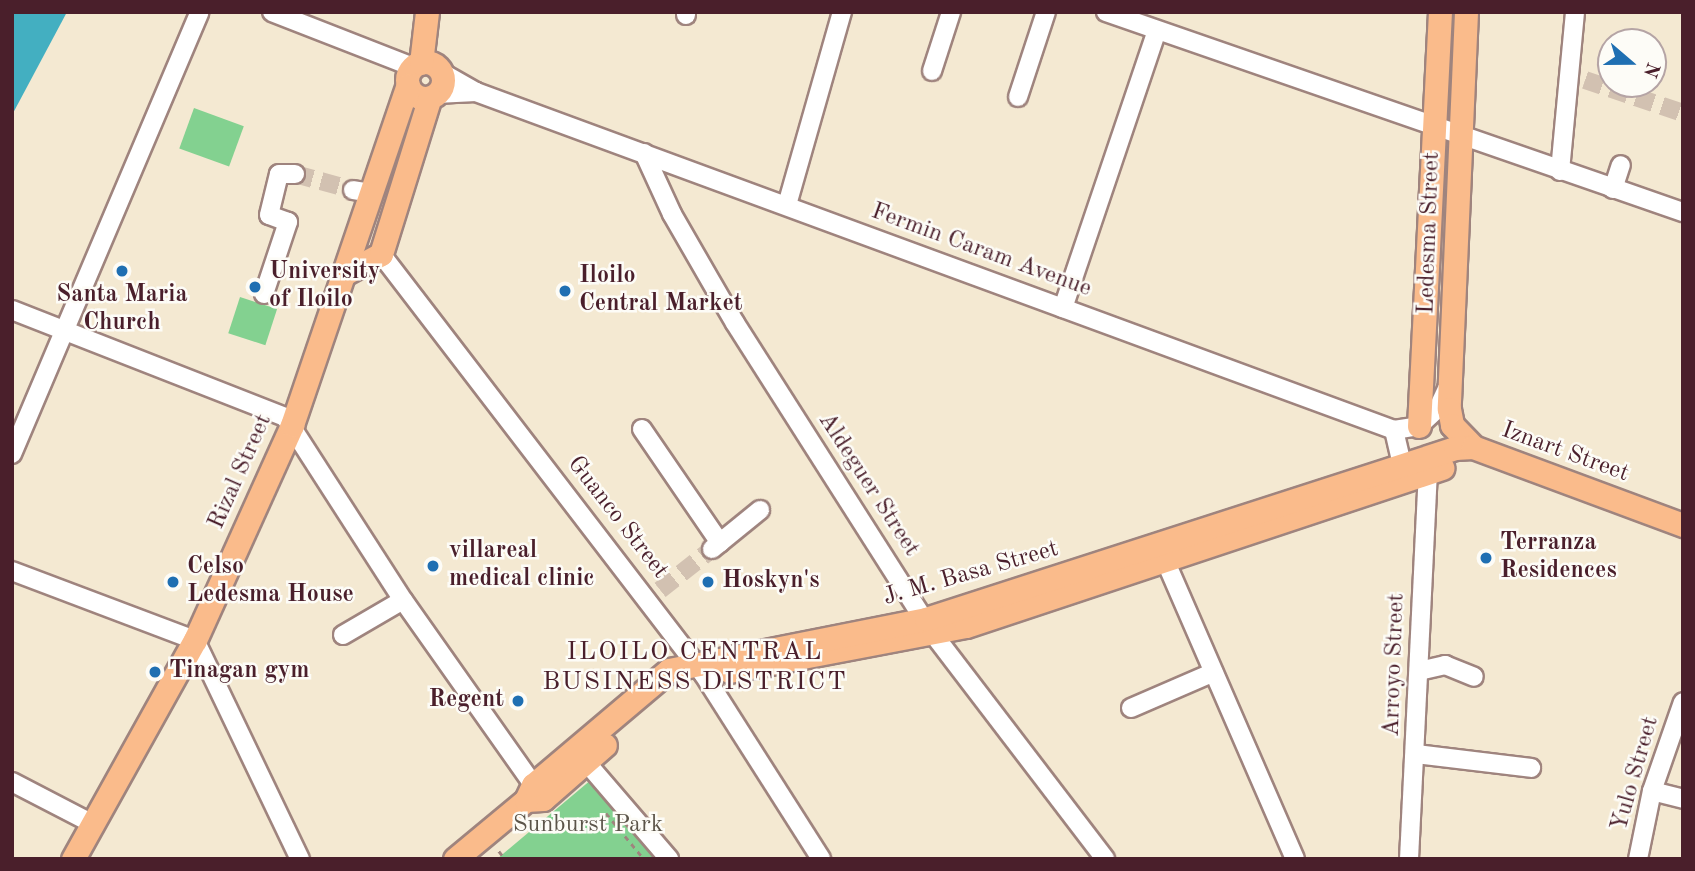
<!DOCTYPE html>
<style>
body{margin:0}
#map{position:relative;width:1695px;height:871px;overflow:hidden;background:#f4e9d2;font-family:"Old Standard TT",serif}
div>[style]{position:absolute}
.green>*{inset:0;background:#83d190;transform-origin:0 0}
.water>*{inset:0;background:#43afc1}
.minor-tunnel>*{height:18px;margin-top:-9px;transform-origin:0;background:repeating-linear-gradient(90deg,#d2c1b1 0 18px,transparent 0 27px)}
.path>*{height:2.5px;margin-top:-1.25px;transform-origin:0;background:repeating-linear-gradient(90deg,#9f847e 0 5px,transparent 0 10px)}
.roads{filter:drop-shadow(2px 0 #9f847e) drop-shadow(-2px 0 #9f847e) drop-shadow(0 2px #9f847e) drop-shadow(0 -2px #9f847e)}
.minor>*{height:18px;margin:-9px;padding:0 9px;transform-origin:9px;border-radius:9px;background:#fff}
.major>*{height:23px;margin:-11.5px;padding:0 11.5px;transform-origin:11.5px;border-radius:11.5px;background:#fabb8b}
.major>.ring{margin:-11.5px;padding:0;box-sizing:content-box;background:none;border:23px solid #fabb8b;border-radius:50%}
.dots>*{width:19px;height:19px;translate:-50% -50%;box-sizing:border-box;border:4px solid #fdfcf7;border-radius:50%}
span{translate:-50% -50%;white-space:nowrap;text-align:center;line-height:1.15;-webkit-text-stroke:5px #fdfcf7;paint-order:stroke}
.street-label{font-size:24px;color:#4a1f2b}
.poi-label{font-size:24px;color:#4a1f2b;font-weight:700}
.left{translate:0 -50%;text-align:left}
.right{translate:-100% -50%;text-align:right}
.park-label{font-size:24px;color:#5b5449}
.neighbourhood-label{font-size:26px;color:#4a1f2b;letter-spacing:2px}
.frame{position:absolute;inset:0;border:14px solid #4a1f2b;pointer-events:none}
.north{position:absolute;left:1597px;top:28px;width:70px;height:70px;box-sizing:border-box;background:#fdfcf7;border:2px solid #b5a4a5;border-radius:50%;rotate:110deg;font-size:19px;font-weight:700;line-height:28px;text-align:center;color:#4a1f2b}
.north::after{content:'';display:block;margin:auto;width:24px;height:32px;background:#1f6fb2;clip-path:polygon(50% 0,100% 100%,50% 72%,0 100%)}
</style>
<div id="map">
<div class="green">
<div style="left:194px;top:108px;width:53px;height:43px;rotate:20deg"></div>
<div style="left:240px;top:297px;width:39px;height:38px;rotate:18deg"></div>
<div style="clip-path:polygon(592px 779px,658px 859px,497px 859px)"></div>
</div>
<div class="water">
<div style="clip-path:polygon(12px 12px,67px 12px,12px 115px)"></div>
</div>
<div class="minor-tunnel">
<div style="left:1585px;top:80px;width:103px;rotate:18.6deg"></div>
<div style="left:295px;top:174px;width:60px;rotate:15.4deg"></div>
<div style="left:660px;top:590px;width:66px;rotate:-38.3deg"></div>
</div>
<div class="path">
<div style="left:606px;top:813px;width:60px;rotate:50.4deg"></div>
<div style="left:499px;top:851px;width:10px;rotate:53deg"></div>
</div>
<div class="roads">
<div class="minor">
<div style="left:272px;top:12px;width:151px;rotate:21.3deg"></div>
<div style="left:1106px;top:12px;width:611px;rotate:19.12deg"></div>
<div style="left:686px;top:15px;width:3px;rotate:-90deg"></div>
<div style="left:932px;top:71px;width:62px;rotate:-72.1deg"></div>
<div style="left:441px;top:72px;width:40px;rotate:29.7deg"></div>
<div style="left:476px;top:92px;width:978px;rotate:20.21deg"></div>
<div style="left:1394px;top:430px;width:25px;rotate:-9deg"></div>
<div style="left:1419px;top:426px;width:26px;rotate:-43deg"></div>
<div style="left:1438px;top:408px;width:21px;rotate:-65deg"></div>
<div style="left:436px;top:94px;width:40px;rotate:-2.9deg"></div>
<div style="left:1018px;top:97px;width:89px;rotate:-71.8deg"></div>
<div style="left:644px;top:153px;width:67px;rotate:65.3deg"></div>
<div style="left:672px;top:214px;width:126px;rotate:60deg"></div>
<div style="left:735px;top:323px;width:370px;rotate:57.5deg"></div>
<div style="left:934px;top:635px;width:282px;rotate:52.6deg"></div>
<div style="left:1560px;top:171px;width:160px;rotate:-84.6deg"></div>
<div style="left:1613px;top:189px;width:25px;rotate:-72deg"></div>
<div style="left:353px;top:190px;width:12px;rotate:9deg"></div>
<div style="left:787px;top:205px;width:201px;rotate:-74.1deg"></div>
<div style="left:381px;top:254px;width:531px;rotate:52.5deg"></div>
<div style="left:704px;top:675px;width:218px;rotate:57.5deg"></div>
<div style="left:264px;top:294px;width:76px;rotate:-71.6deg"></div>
<div style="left:288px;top:222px;width:20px;rotate:-160deg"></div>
<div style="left:269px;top:215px;width:42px;rotate:-76.3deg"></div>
<div style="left:279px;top:174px;width:16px"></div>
<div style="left:1063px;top:308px;width:293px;rotate:-71.3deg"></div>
<div style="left:12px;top:310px;width:293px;rotate:21.4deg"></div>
<div style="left:285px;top:417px;width:218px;rotate:57.2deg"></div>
<div style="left:403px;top:600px;width:236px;rotate:54.8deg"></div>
<div style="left:642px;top:429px;width:138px;rotate:55.6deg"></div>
<div style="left:1394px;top:430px;width:35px;rotate:77deg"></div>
<div style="left:12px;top:454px;width:480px;rotate:-67deg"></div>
<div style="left:712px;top:549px;width:62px;rotate:-39.1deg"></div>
<div style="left:1165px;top:560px;width:326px;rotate:66.5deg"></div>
<div style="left:12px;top:571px;width:196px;rotate:20.7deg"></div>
<div style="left:195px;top:640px;width:243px;rotate:64.4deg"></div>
<div style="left:343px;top:635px;width:69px;rotate:-30.3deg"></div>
<div style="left:1419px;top:671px;width:27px;rotate:-13deg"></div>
<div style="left:1445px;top:665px;width:31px;rotate:22deg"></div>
<div style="left:1131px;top:708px;width:90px;rotate:-23.4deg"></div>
<div style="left:1416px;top:754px;width:116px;rotate:6.9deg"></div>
<div style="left:586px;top:762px;width:128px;rotate:49.4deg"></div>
<div style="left:12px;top:782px;width:91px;rotate:27.4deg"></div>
<div style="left:1652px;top:791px;width:32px;rotate:14deg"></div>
<div style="left:1409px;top:859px;width:387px;rotate:-87.2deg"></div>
<div style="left:1638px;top:859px;width:69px;rotate:-78.4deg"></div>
<div style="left:1652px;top:791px;width:94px;rotate:-70.8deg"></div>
</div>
<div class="major">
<div style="left:1466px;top:12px;width:397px;rotate:92.5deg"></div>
<div style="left:1449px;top:409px;width:16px;rotate:79deg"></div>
<div style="left:1452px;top:425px;width:30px;rotate:46deg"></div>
<div class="ring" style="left:407px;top:62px;width:13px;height:13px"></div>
<div style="left:421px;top:63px;width:51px;rotate:-83.3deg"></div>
<div style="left:344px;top:274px;width:42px;rotate:-28.4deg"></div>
<div style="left:381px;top:254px;width:164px;rotate:-72.7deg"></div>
<div style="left:1419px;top:426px;width:415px;rotate:-87.1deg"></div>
<div style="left:729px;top:671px;width:241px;rotate:-10.8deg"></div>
<div style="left:966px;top:626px;width:502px;rotate:-18.36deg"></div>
<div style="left:526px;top:800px;width:17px;rotate:-3deg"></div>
<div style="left:543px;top:799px;width:82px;rotate:-41.1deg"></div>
<div style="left:73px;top:859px;width:251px;rotate:-60.9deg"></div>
<div style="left:195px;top:640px;width:236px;rotate:-65.7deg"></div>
<div style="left:292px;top:425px;width:359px;rotate:-71.2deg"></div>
<div style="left:455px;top:859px;width:92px;rotate:-39.7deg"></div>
<div style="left:526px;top:800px;width:17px;rotate:-65deg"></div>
<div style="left:533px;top:785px;width:178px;rotate:-40.2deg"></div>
<div style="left:669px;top:670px;width:262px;rotate:-11.2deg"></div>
<div style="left:926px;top:619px;width:556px;rotate:-17.91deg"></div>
<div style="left:1455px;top:448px;width:18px;rotate:-3deg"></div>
<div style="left:1473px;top:447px;width:224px;rotate:20.4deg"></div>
</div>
</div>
<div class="dots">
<div style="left:122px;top:271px;background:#1f6fb2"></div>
<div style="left:255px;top:287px;background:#1f6fb2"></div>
<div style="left:565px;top:291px;background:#1f6fb2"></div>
<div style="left:1486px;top:558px;background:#1f6fb2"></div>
<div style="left:433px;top:566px;background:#1f6fb2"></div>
<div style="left:173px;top:582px;background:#1f6fb2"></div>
<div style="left:708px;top:582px;background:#1f6fb2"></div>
<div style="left:155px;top:672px;background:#1f6fb2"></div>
<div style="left:518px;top:701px;background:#1f6fb2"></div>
</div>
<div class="street-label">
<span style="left:1430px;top:233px;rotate:-88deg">Ledesma Street</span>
<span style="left:981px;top:251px;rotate:20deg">Fermin Caram Avenue</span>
<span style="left:1565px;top:453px;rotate:20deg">Iznart Street</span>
<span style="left:241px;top:472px;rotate:-66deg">Rizal Street</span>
<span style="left:868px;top:485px;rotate:57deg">Aldeguer Street</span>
<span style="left:617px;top:518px;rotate:52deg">Guanco Street</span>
<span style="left:971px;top:574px;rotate:-16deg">J. M. Basa Street</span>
<span style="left:1395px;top:665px;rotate:-88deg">Arroyo Street</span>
<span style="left:1636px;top:774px;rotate:-74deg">Yulo Street</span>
</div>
<div class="poi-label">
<span class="left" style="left:269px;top:287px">University<br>of Iloilo</span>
<span class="left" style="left:579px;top:291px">Iloilo<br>Central Market</span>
<span style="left:122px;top:310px">Santa Maria<br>Church</span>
<span class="left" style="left:1500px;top:558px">Terranza<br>Residences</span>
<span class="left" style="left:449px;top:566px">villareal<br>medical clinic</span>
<span class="left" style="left:187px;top:582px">Celso<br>Ledesma House</span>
<span class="left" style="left:722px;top:582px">Hoskyn's</span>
<span class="left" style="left:169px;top:672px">Tinagan gym</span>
<span class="right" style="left:504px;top:701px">Regent</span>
</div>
<div class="park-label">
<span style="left:588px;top:826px">Sunburst Park</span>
</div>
<div class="neighbourhood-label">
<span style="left:695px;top:668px">ILOILO CENTRAL<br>BUSINESS DISTRICT</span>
</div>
<div class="frame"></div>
<div class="north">N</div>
</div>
